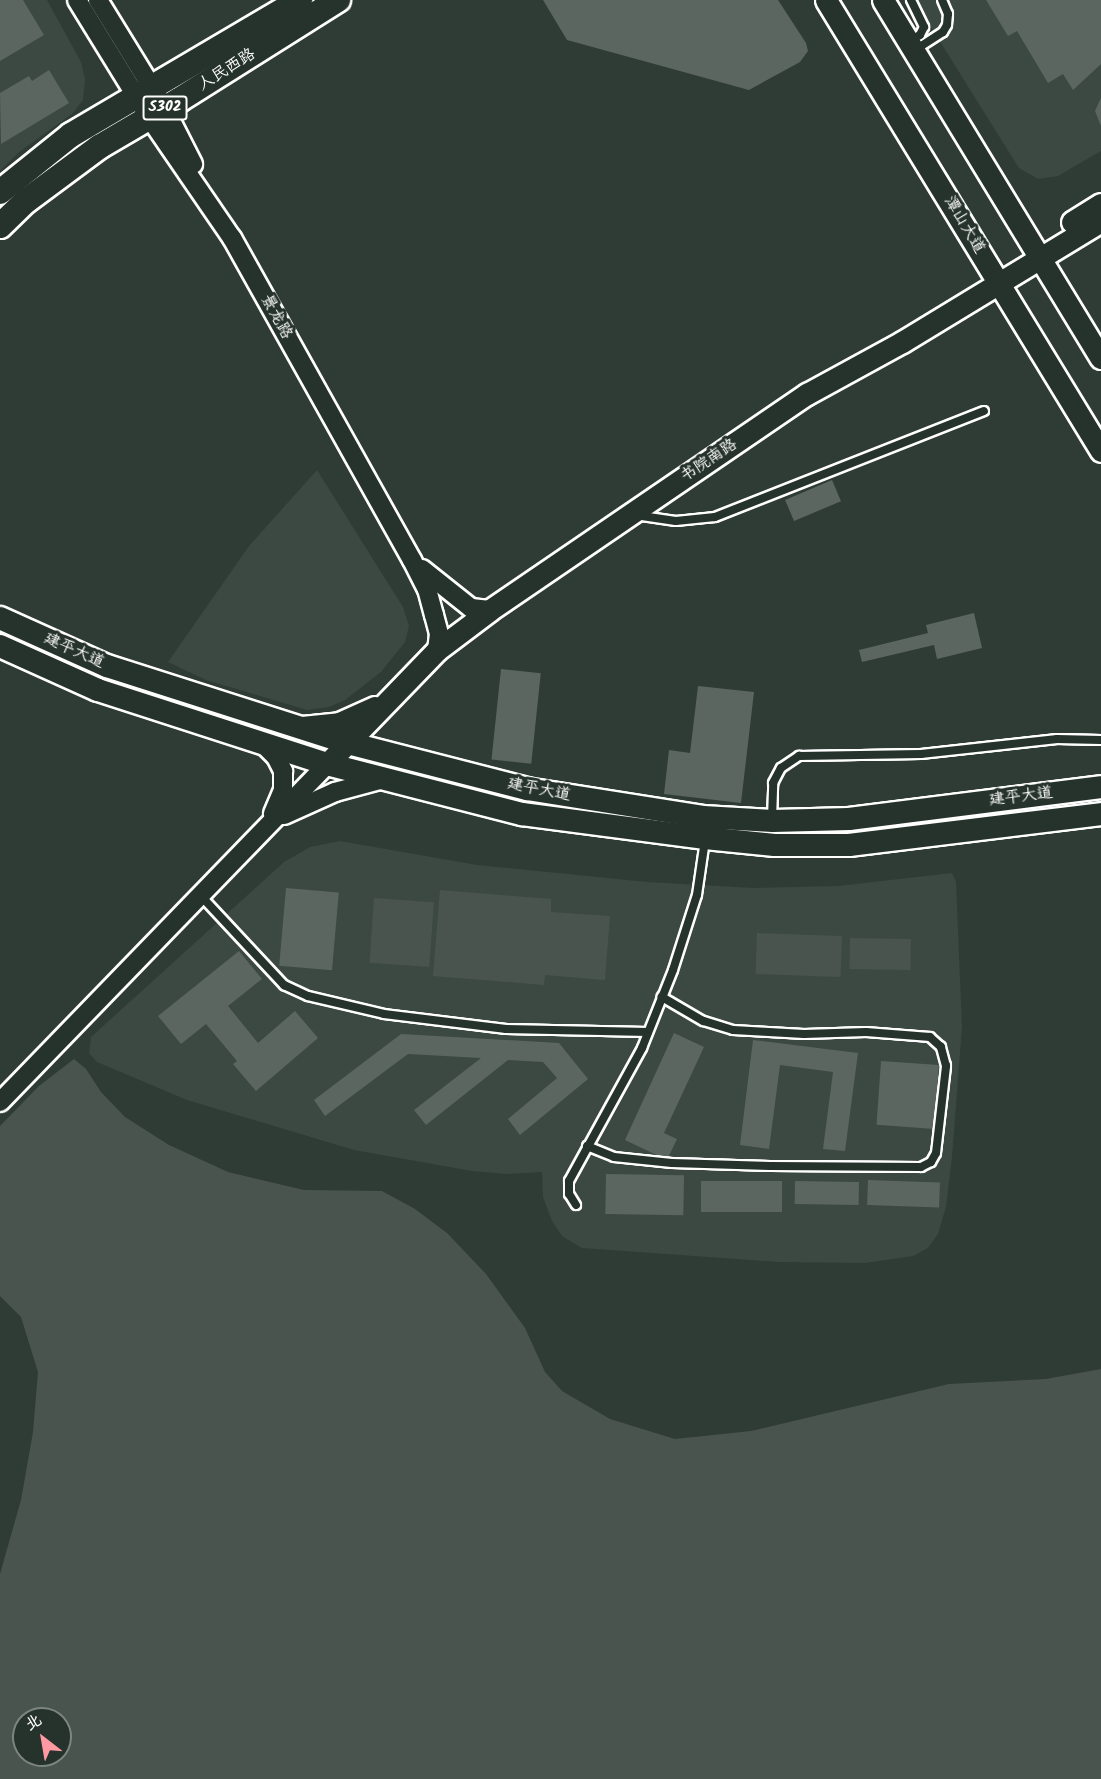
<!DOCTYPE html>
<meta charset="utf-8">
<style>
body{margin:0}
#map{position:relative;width:1101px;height:1779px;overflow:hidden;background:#2f3b35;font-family:Kalam,"LXGW WenKai TC",sans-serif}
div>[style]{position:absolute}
.built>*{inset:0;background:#3c4842}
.green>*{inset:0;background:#4a544f;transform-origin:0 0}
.building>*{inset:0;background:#5b6661;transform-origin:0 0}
.roads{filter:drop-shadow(2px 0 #fff) drop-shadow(-2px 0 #fff) drop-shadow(0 2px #fff) drop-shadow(0 -2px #fff)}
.service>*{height:8px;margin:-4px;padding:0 4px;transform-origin:4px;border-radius:4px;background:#26332d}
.tertiary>*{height:18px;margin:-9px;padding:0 9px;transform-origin:9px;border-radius:9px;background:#26332d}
.secondary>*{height:21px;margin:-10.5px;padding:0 10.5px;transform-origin:10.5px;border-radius:10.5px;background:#26332d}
.primary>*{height:22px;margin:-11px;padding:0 11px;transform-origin:11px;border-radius:11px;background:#26332d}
.trunk>*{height:24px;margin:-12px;padding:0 12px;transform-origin:12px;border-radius:12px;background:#26332d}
span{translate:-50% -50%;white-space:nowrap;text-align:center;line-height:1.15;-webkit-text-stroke:6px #26332d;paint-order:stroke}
.shield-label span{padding:2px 4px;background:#26332d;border:2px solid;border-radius:4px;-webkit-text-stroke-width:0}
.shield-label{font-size:15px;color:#fff;font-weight:700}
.street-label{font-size:16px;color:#fff}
.north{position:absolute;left:12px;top:1707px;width:60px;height:60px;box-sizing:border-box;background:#26332d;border:2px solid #7d8581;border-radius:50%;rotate:329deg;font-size:16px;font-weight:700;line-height:24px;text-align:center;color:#fff}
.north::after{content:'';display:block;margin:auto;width:21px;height:27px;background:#ff9aa2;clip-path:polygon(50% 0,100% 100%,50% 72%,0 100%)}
</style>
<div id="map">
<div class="built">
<div style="clip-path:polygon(0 0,47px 0,81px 62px,85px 79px,83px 100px,72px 114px,19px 152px,0 171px)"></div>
<div style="clip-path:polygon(914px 0,1101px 0,1101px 151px,1058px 176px,1038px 179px,1019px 168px)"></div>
<div style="clip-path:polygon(317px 470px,403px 607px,409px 626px,405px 642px,381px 672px,345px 700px,329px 707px,307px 710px,206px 680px,168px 662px,249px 546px)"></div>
<div style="clip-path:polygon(340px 841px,477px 865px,647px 882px,754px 888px,838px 886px,952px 873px,956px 882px,962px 1027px,952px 1157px,946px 1207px,938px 1234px,928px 1248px,913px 1256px,865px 1263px,779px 1262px,582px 1248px,562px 1236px,552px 1221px,543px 1197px,542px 1172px,507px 1174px,472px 1171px,354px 1150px,187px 1100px,97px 1062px,89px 1053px,91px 1037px,284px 862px,310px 847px)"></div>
</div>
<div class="green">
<div style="clip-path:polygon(440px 890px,551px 899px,551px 912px,610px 916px,605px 980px,545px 975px,544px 985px,433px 976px)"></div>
<div style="left:374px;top:898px;width:60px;height:65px;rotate:4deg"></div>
<div style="left:757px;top:933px;width:85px;height:41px;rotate:2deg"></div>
<div style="left:850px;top:938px;width:61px;height:31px;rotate:1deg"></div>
<div style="clip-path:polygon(evenodd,74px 1059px,86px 1069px,101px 1092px,125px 1117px,169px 1145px,228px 1172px,304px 1190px,382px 1191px,415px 1209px,447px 1233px,486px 1274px,525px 1328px,545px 1372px,562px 1391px,610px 1419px,675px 1439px,751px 1431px,949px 1384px,1046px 1379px,1101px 1369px,1101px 1779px,0 1779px,0 1574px,21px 1500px,33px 1432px,38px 1372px,21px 1317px,0 1296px,0 1126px,39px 1086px,74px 1059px,24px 1719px,60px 1719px,60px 1755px,24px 1755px,24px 1719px)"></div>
</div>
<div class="building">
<div style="clip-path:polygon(0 0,23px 0,44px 35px,0 61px)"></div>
<div style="clip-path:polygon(543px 0,778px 0,806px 43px,808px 51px,800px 62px,749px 90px,567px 40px)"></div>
<div style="clip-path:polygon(986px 0,1101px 0,1101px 64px,1073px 90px,1063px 74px,1048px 83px,1017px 31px,1008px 36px)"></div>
<div style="clip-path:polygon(49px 70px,69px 103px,1px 144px,0 93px,29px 76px,32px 81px)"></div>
<div style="clip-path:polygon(1101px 98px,1101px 126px,1095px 111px)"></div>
<div style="left:832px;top:480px;width:23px;height:51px;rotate:67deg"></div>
<div style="clip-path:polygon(974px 613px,982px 648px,937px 659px,934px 645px,862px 662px,859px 650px,928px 633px,926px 625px)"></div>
<div style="left:501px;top:669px;width:40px;height:91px;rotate:6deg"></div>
<div style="clip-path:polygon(698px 686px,754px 692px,741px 803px,664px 794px,669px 750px,690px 753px)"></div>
<div style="left:286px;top:888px;width:53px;height:78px;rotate:5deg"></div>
<div style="clip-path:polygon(239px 951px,262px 979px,228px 1006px,258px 1043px,295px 1011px,318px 1038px,256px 1091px,233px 1064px,237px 1061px,206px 1024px,181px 1044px,158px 1016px)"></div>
<div style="clip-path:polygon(674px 1033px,704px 1047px,664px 1133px,677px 1139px,667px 1160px,625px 1140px)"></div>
<div style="clip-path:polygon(401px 1034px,559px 1043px,588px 1079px,520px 1135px,508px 1119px,557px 1078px,543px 1062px,508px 1060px,426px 1125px,414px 1110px,481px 1058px,408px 1054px,325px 1116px,314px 1100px)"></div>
<div style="clip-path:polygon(753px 1040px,858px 1053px,845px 1151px,823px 1149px,833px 1072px,780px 1065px,769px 1149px,740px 1145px)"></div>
<div style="left:881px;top:1061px;width:58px;height:64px;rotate:4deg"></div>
<div style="left:606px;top:1174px;width:78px;height:40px;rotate:1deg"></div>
<div style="left:868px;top:1180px;width:72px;height:25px;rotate:2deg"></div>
<div style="left:701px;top:1181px;width:81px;height:31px"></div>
<div style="left:795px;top:1181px;width:64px;height:23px;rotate:1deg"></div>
</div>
<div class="roads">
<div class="service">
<div style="left:911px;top:0;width:30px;rotate:64deg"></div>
<div style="left:924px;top:27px;width:9px;rotate:117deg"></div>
<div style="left:920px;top:35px;width:10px;rotate:151deg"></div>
<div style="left:915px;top:50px;width:33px;rotate:-33deg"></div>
<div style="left:943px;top:32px;width:8px;rotate:-60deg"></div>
<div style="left:947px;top:25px;width:11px;rotate:-85deg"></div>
<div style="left:948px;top:14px;width:15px;rotate:-113deg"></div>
<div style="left:635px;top:515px;width:41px;rotate:8.3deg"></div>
<div style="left:676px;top:521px;width:39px;rotate:-6deg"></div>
<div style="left:715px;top:517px;width:289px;rotate:-21.5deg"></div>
<div style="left:772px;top:819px;width:36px;rotate:-88deg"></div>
<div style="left:773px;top:783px;width:17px;rotate:-62deg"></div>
<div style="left:781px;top:768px;width:22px;rotate:-34deg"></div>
<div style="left:799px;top:756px;width:122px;rotate:-0.9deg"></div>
<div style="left:921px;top:754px;width:137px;rotate:-6.3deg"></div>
<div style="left:1057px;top:739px;width:44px;rotate:1.3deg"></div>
<div style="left:201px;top:896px;width:122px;rotate:47deg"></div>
<div style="left:284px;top:985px;width:26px;rotate:25deg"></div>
<div style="left:308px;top:996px;width:78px;rotate:13.3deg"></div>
<div style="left:384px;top:1014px;width:123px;rotate:7deg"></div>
<div style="left:506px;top:1029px;width:142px;rotate:1.2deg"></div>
<div style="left:587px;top:1146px;width:29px;rotate:22deg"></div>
<div style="left:614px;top:1157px;width:58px;rotate:5.9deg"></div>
<div style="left:672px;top:1163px;width:98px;rotate:1.8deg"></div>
<div style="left:770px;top:1166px;width:151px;rotate:0.4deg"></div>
<div style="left:921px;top:1167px;width:11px;rotate:-27deg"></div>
<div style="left:931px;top:1162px;width:10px;rotate:-61deg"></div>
<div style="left:936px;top:1153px;width:88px;rotate:-83.4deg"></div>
<div style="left:946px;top:1066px;width:20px;rotate:-105deg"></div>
<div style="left:941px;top:1047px;width:15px;rotate:-138deg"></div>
<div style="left:930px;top:1037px;width:64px;rotate:-175.5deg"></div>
<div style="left:866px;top:1032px;width:62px;rotate:178.2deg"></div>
<div style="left:804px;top:1034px;width:71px;rotate:-176.8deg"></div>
<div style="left:733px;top:1030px;width:31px;rotate:-163deg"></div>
<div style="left:703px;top:1021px;width:48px;rotate:-149.7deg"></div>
<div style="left:576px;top:1205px;width:13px;rotate:-122deg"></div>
<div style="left:569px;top:1194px;width:13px;rotate:-90deg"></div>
<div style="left:569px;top:1181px;width:152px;rotate:-61.2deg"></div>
<div style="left:642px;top:1048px;width:84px;rotate:-68.3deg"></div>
<div style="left:673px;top:970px;width:79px;rotate:-72.3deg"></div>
<div style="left:697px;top:895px;width:56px;rotate:-81.7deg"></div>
</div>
<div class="tertiary">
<div style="left:77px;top:0;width:137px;rotate:58.4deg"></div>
<div style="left:149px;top:117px;width:147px;rotate:55.6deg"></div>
<div style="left:232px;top:238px;width:369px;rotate:60.8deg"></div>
<div style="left:412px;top:560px;width:33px;rotate:63deg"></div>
<div style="left:427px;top:589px;width:27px;rotate:75deg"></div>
<div style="left:434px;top:615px;width:20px;rotate:75deg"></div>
<div style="left:439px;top:634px;width:16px;rotate:97deg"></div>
<div style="left:98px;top:0;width:128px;rotate:58.4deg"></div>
<div style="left:165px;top:109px;width:62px;rotate:63deg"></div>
<div style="left:422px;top:569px;width:63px;rotate:38.5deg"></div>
<div style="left:471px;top:608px;width:19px;rotate:6deg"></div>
<div style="left:263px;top:744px;width:18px;rotate:45deg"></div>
<div style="left:276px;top:757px;width:16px;rotate:63deg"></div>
<div style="left:283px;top:771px;width:19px;rotate:90deg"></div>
<div style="left:283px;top:790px;width:26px;rotate:113deg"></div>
<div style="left:284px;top:815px;width:56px;rotate:-24.3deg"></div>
<div style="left:335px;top:792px;width:51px;rotate:-14.9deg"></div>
<div style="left:0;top:1102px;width:470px;rotate:-45.9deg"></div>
</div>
<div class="secondary">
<div style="left:826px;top:0;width:528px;rotate:58.63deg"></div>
<div style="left:883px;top:0;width:419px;rotate:58.7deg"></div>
<div style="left:1072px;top:222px;width:34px;rotate:-32deg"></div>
<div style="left:302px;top:727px;width:37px;rotate:-6deg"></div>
<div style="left:339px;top:723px;width:39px;rotate:-24deg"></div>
<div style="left:327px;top:764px;width:158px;rotate:-46deg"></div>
<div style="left:437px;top:650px;width:66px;rotate:-37deg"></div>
<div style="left:490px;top:610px;width:384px;rotate:-34.3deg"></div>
<div style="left:807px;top:394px;width:108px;rotate:-28.7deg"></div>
<div style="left:902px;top:342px;width:233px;rotate:-31.3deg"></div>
</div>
<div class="primary">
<div style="left:0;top:618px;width:117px;rotate:24.2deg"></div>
<div style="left:107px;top:666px;width:253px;rotate:17.7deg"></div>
<div style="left:348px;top:743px;width:185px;rotate:14.4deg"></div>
<div style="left:527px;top:789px;width:178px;rotate:9deg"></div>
<div style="left:703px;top:817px;width:70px;rotate:3.3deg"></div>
<div style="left:773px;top:821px;width:76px;rotate:-1.5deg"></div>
<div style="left:849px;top:819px;width:254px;rotate:-7.2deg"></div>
<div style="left:0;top:646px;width:107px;rotate:24.2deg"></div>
<div style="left:98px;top:690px;width:241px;rotate:17.9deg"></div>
<div style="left:327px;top:764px;width:201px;rotate:14.4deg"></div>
<div style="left:522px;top:814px;width:185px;rotate:7.5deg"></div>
<div style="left:705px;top:838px;width:70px;rotate:5.7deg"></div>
<div style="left:775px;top:845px;width:74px"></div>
<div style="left:849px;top:845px;width:254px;rotate:-7deg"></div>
</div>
<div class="trunk">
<div style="left:0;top:192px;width:91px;rotate:-38.8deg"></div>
<div style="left:71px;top:135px;width:266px;rotate:-30.5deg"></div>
<div style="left:0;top:226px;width:36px;rotate:-44deg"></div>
<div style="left:26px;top:201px;width:91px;rotate:-36.5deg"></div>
<div style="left:99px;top:147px;width:93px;rotate:-30.4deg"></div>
<div style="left:179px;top:100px;width:188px;rotate:-32.2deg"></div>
</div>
</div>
<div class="shield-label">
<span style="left:165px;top:108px">S302</span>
</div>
<div class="street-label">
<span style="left:227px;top:70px;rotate:-32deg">人民西路</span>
<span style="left:964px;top:225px;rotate:59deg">潭山大道</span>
<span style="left:276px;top:317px;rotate:61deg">景龙路</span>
<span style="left:709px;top:461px;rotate:-34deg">书院南路</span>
<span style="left:74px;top:651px;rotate:24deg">建平大道</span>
<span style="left:539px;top:790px;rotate:11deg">建平大道</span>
<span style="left:1021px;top:797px;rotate:-7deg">建平大道</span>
</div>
<div class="north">北</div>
</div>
